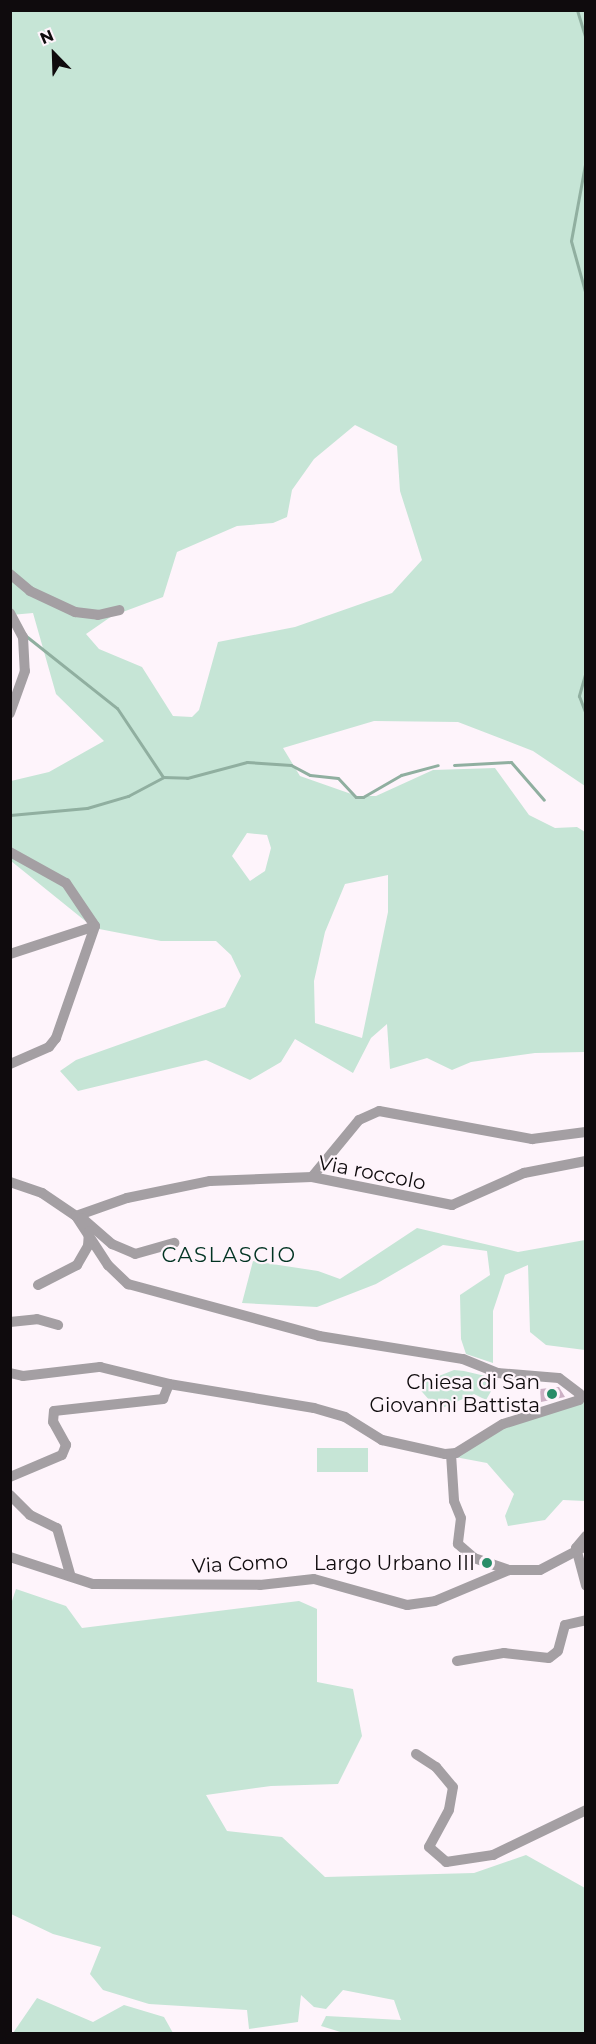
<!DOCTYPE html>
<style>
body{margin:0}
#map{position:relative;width:596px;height:2044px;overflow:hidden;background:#fef4fb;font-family:Montserrat,sans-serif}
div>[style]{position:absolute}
.green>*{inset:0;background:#c6e5d6;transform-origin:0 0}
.stream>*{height:3px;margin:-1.5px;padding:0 1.5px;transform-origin:1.5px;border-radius:1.5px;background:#90afa0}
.building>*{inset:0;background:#cdb1c5}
.minor>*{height:10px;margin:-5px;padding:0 5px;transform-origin:5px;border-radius:5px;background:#a49fa3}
.dots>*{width:16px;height:16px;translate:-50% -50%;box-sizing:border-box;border:3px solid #fef4fb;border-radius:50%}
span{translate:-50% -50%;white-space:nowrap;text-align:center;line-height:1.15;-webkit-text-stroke:4.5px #fef4fb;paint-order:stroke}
.street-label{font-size:20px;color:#0f0b0d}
.poi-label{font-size:20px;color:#0f0b0d}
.right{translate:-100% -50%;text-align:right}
.neighbourhood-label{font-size:21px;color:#013322;letter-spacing:1.5px}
.frame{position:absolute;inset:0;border:12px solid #0f0b0d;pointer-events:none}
.north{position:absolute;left:24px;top:24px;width:60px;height:60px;-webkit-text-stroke:4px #fef4fb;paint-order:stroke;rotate:337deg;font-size:16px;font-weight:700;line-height:24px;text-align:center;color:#0f0b0d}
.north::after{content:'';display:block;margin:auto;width:21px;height:27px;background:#0f0b0d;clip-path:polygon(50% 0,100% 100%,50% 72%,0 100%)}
</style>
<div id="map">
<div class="green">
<div style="clip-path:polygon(evenodd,11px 11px,585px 11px,585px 786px,533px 751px,458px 722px,374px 721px,283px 748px,300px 776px,357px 796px,376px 796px,433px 770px,495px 768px,529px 815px,555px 828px,577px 827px,585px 832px,585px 1052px,535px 1053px,471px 1062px,452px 1070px,427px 1058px,390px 1069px,387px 1024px,371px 1038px,353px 1073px,295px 1039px,281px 1062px,250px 1080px,206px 1060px,78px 1091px,60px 1071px,76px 1060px,225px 1007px,241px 976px,231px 955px,216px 941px,161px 941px,94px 928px,11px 861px,11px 781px,49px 772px,104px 741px,56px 694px,33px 613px,11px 615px,11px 11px,355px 425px,397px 446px,400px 491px,422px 560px,392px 593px,295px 627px,218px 642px,199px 710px,192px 717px,173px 716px,142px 667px,99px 649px,86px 634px,112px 616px,163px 597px,177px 552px,237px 526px,273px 523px,287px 517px,292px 490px,314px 459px,355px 425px,11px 11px,247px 833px,267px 835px,271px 848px,265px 871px,250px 881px,232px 856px,247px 833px,11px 11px,388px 875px,388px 912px,362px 1038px,315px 1023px,314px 981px,325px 932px,345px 884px,388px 875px)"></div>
<div style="clip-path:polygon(417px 1228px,518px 1252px,585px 1240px,585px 1350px,546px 1345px,530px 1332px,528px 1265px,505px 1275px,493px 1311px,493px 1363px,466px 1354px,461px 1339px,460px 1295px,490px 1275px,487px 1251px,443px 1245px,376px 1284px,317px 1307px,242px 1303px,253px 1261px,318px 1271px,340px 1279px)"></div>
<div style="clip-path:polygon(454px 1370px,464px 1371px,498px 1379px,486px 1400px,474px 1394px,438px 1410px,416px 1385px)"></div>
<div style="clip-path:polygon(585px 1402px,585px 1501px,563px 1500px,545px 1520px,508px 1526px,505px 1516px,514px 1494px,487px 1463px,455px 1457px,505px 1426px)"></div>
<div style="left:368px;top:1448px;width:24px;height:51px;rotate:90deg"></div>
<div style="clip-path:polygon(16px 1589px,66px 1606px,82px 1628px,299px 1601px,317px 1609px,317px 1682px,353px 1689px,362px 1736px,338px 1784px,271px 1786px,206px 1795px,227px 1831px,282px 1837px,325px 1877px,474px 1873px,526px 1855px,585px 1888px,585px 2033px,347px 2034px,321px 2026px,326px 2016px,401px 2020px,394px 2000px,343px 1990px,326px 2009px,314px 2007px,301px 1995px,298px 2022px,249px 2029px,247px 2010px,149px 2004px,103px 1990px,90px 1974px,101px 1947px,53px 1934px,11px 1914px,10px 1607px)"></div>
<div style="clip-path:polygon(37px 1998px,93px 2022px,124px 2005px,164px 2017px,173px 2033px,13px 2033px)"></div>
</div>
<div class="stream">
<div style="left:577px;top:10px;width:31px;rotate:73deg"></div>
<div style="left:586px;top:159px;width:83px;rotate:100.4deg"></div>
<div style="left:571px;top:241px;width:56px;rotate:74.5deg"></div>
<div style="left:26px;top:636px;width:116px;rotate:38.4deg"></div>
<div style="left:117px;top:708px;width:83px;rotate:56.3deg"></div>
<div style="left:163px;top:777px;width:24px;rotate:2deg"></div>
<div style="left:187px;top:778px;width:62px;rotate:-14.9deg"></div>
<div style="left:247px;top:762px;width:44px;rotate:3.9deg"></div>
<div style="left:291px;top:765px;width:21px;rotate:28deg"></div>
<div style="left:310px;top:775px;width:28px;rotate:6deg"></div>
<div style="left:338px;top:778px;width:26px;rotate:47deg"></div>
<div style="left:356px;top:797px;width:7px"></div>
<div style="left:363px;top:797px;width:44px;rotate:-30.1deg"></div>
<div style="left:401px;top:775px;width:38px;rotate:-15deg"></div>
<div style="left:586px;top:671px;width:26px;rotate:106deg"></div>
<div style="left:579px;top:696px;width:19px;rotate:69deg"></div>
<div style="left:454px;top:765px;width:57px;rotate:-3deg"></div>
<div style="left:511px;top:762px;width:50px;rotate:49deg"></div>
<div style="left:10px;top:815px;width:77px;rotate:-5.2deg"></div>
<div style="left:87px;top:808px;width:43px;rotate:-16.3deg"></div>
<div style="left:128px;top:796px;width:40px;rotate:-28deg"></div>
</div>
<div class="building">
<div style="clip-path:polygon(559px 1387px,565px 1397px,541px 1402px,540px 1389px)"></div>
</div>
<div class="minor">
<div style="left:10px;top:574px;width:26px;rotate:40deg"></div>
<div style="left:30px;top:591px;width:50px;rotate:25deg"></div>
<div style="left:75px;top:612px;width:23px;rotate:7deg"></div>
<div style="left:98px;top:615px;width:22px;rotate:-13deg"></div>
<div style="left:10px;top:613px;width:27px;rotate:62deg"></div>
<div style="left:23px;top:637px;width:34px;rotate:87deg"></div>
<div style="left:25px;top:671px;width:45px;rotate:109.7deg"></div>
<div style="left:10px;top:852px;width:64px;rotate:29deg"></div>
<div style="left:66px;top:883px;width:52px;rotate:56deg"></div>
<div style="left:95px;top:926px;width:119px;rotate:109.2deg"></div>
<div style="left:56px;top:1038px;width:11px;rotate:128deg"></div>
<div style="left:49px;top:1047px;width:43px;rotate:156.4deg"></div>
<div style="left:10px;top:954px;width:89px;rotate:-18.2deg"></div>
<div style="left:312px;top:1177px;width:74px;rotate:-50.5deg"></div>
<div style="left:359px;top:1120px;width:22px;rotate:-24deg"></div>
<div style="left:379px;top:1111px;width:156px;rotate:10.4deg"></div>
<div style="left:532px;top:1139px;width:54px;rotate:-7.4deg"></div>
<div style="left:10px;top:1182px;width:34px;rotate:19deg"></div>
<div style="left:42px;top:1193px;width:41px;rotate:34.1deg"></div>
<div style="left:76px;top:1216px;width:59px;rotate:56.9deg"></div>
<div style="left:108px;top:1265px;width:28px;rotate:44deg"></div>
<div style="left:128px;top:1284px;width:198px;rotate:15.2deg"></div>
<div style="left:319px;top:1336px;width:146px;rotate:9.1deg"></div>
<div style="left:463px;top:1359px;width:37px;rotate:22deg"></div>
<div style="left:497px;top:1373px;width:62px;rotate:4.6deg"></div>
<div style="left:559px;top:1378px;width:26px;rotate:37deg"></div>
<div style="left:76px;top:1216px;width:54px;rotate:-19.4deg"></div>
<div style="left:127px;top:1198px;width:85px;rotate:-11.6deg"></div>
<div style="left:210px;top:1181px;width:102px;rotate:-2.2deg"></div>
<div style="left:312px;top:1177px;width:143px;rotate:11.3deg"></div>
<div style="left:452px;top:1205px;width:79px;rotate:-24deg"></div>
<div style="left:524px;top:1173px;width:63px;rotate:-11deg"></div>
<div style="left:82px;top:1218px;width:40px;rotate:41deg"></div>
<div style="left:112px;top:1244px;width:25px;rotate:23deg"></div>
<div style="left:135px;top:1254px;width:41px;rotate:-15.8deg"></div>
<div style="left:38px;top:1285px;width:44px;rotate:-27.1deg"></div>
<div style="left:77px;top:1265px;width:22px;rotate:-60deg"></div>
<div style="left:88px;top:1246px;width:15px;rotate:-86deg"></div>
<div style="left:10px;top:1322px;width:27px;rotate:-6deg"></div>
<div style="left:37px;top:1319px;width:22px;rotate:16deg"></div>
<div style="left:10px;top:1373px;width:13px;rotate:13deg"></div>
<div style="left:23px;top:1376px;width:78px;rotate:-6.7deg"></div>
<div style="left:100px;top:1367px;width:71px;rotate:13.8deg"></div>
<div style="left:169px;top:1384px;width:147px;rotate:9.4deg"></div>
<div style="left:314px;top:1408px;width:32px;rotate:16deg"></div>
<div style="left:345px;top:1417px;width:44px;rotate:31.9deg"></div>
<div style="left:382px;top:1440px;width:65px;rotate:12.5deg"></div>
<div style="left:445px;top:1454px;width:11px;rotate:-5deg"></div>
<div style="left:456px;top:1453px;width:55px;rotate:-31.7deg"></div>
<div style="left:503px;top:1424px;width:80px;rotate:-17.5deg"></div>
<div style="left:579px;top:1400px;width:6px;rotate:-81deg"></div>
<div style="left:451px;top:1454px;width:47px;rotate:86.3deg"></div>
<div style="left:454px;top:1501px;width:18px;rotate:68deg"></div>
<div style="left:461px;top:1518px;width:26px;rotate:97deg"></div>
<div style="left:458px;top:1544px;width:21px;rotate:41deg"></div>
<div style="left:474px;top:1558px;width:37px;rotate:19deg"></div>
<div style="left:10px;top:1477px;width:56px;rotate:-22.9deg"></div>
<div style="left:62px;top:1455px;width:11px;rotate:-68deg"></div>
<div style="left:66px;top:1445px;width:26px;rotate:-119deg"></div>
<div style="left:53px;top:1422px;width:11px;rotate:-85deg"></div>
<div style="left:54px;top:1411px;width:110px;rotate:-6.3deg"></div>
<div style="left:163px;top:1399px;width:16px;rotate:-68deg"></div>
<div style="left:10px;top:1495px;width:28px;rotate:45deg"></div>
<div style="left:30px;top:1515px;width:30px;rotate:26deg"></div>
<div style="left:57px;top:1528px;width:48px;rotate:74.2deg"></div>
<div style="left:576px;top:1548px;width:39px;rotate:75deg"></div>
<div style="left:576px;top:1548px;width:16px;rotate:-50deg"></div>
<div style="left:10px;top:1557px;width:87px;rotate:18deg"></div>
<div style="left:93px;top:1584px;width:167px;rotate:0.3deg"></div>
<div style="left:260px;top:1585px;width:54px;rotate:-6.3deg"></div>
<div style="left:314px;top:1579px;width:97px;rotate:15.6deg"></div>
<div style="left:407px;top:1605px;width:28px;rotate:-8deg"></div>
<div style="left:435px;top:1601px;width:80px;rotate:-22.7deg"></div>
<div style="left:509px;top:1570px;width:31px"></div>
<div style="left:540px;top:1570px;width:52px;rotate:-27.6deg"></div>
<div style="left:457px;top:1661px;width:48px;rotate:-9.7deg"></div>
<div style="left:504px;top:1653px;width:45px;rotate:6.3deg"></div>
<div style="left:549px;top:1658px;width:11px;rotate:-38deg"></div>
<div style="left:558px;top:1651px;width:27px;rotate:-75deg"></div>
<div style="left:565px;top:1625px;width:22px;rotate:-13deg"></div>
<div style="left:416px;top:1754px;width:24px;rotate:33deg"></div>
<div style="left:436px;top:1767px;width:26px;rotate:50deg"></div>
<div style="left:453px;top:1787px;width:23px;rotate:100deg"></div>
<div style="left:449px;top:1810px;width:42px;rotate:118.4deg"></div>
<div style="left:429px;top:1847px;width:23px;rotate:41deg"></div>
<div style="left:446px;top:1862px;width:48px;rotate:-8.5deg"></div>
<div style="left:493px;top:1855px;width:103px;rotate:-25.8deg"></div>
</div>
<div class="dots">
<div style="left:552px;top:1394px;background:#298d68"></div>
<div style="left:487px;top:1563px;background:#298d68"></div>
</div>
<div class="street-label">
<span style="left:372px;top:1173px;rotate:11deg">Via roccolo</span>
<span style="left:240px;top:1564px;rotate:-3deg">Via Como</span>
</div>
<div class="poi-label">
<span class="right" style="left:540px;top:1394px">Chiesa di San<br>Giovanni Battista</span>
<span class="right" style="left:475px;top:1563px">Largo Urbano III</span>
</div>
<div class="neighbourhood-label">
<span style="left:229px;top:1255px">CASLASCIO</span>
</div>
<div class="frame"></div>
<div class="north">N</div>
</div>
